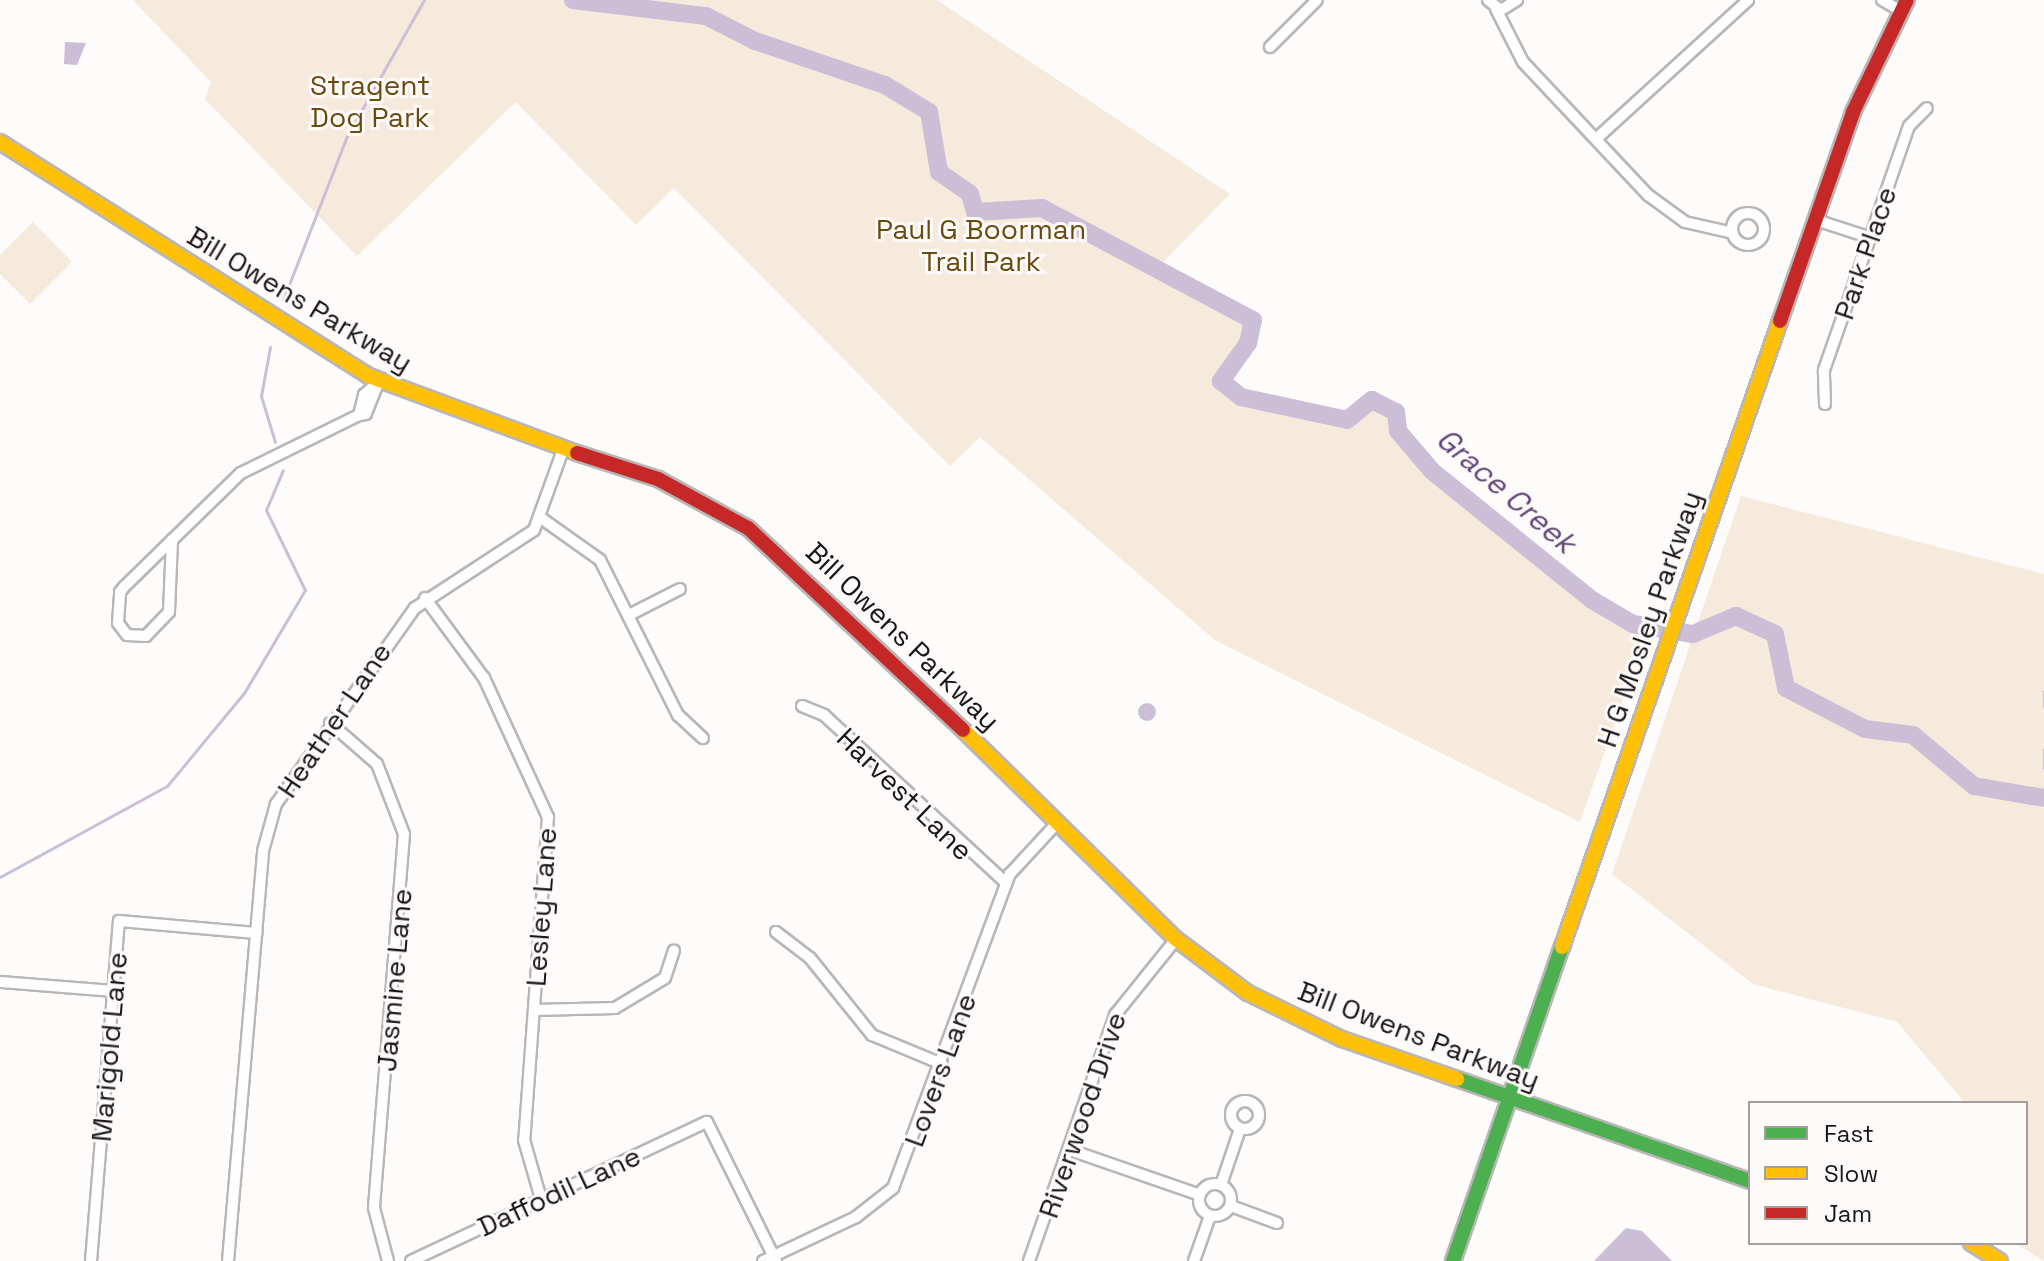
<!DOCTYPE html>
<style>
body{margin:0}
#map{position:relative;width:2044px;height:1261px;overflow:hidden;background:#fefbfb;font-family:"Space Grotesk",sans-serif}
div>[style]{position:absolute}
.green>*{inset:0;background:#f5eadb}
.water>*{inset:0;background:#ccbed7}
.round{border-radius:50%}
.stream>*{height:3px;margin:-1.5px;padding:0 1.5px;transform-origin:1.5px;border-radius:1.5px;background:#ccbed7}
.river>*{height:18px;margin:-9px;padding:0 9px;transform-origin:9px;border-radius:9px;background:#ccbed7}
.roads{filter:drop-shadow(2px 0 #b9b6b6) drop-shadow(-2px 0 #b9b6b6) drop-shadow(0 2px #b9b6b6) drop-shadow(0 -2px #b9b6b6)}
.street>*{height:10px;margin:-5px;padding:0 5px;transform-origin:5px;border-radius:5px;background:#fffefe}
.street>.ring{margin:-5px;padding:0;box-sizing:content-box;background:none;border:10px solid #fffefe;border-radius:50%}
.fast>*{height:14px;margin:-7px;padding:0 7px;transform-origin:7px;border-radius:7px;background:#4caf50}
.slow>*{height:14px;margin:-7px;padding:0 7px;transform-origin:7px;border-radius:7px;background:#ffc107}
.jam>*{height:14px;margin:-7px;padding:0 7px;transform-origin:7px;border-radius:7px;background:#c62828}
span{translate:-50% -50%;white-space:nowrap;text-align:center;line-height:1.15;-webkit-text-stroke:6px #fffafa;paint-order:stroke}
.park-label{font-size:28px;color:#694b0f}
.street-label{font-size:28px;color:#191617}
.water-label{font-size:30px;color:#604777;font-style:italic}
.legend{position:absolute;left:1748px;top:1101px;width:280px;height:144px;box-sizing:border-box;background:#fffafa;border:2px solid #a39f9f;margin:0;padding:10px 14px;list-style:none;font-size:24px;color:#191617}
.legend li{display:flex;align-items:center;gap:16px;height:40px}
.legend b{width:40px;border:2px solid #a39f9f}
</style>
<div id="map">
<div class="green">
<div style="clip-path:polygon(133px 0,937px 0,1230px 194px,1158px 267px,1253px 320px,1248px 343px,1222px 381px,1241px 397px,1347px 420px,1372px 400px,1396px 412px,1398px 431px,1432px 471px,1592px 600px,1649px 626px,1580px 822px,1216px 641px,980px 437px,950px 466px,674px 188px,636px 225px,516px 102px,357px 256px,205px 99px,211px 82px)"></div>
<div style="clip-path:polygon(33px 222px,72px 262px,30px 304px,0 274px,0 255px)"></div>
<div style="clip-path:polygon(1741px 496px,2044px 574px,2044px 1261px,2015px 1243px,2026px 1243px,2026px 1103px,1965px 1103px,1897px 1022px,1753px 984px,1612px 874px)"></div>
</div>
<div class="water">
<div style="clip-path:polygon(65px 42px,86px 43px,77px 65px,64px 64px)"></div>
<div class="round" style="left:1138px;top:703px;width:18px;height:18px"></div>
<div style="clip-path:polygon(1626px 1228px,1642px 1231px,1672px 1261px,1594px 1261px)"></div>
</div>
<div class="stream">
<div style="left:283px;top:300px;width:176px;rotate:-68.7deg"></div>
<div style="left:347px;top:136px;width:156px;rotate:-60.5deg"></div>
<div style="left:270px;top:347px;width:50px;rotate:100.4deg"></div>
<div style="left:261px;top:396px;width:48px;rotate:73.1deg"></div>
<div style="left:2044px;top:691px;width:16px;rotate:90deg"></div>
<div style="left:2044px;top:749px;width:19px;rotate:90deg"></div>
<div style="left:0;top:877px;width:190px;rotate:-28.6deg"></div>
<div style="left:167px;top:786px;width:121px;rotate:-50.4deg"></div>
<div style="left:244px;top:693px;width:120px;rotate:-59.4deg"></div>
<div style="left:305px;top:590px;width:89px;rotate:-116deg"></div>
<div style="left:266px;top:510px;width:43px;rotate:-67deg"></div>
</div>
<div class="river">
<div style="left:573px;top:0;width:134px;rotate:6.9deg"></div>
<div style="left:706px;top:16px;width:55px;rotate:27deg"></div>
<div style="left:755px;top:41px;width:137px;rotate:18.7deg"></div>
<div style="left:885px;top:85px;width:52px;rotate:31.5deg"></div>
<div style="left:929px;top:112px;width:61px;rotate:80.5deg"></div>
<div style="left:939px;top:172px;width:38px;rotate:35deg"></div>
<div style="left:970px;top:194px;width:19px;rotate:74deg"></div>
<div style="left:975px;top:212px;width:67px;rotate:-3.4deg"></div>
<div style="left:1042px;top:208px;width:239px;rotate:28deg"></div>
<div style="left:1253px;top:320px;width:24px;rotate:102deg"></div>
<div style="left:1248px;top:343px;width:47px;rotate:125.4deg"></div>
<div style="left:1221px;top:381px;width:26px;rotate:39deg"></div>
<div style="left:1241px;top:397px;width:108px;rotate:12.2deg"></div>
<div style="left:1347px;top:420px;width:32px;rotate:-39deg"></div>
<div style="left:1372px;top:400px;width:27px;rotate:27deg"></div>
<div style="left:1396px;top:412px;width:19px;rotate:84deg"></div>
<div style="left:1398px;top:431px;width:52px;rotate:49.6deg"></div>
<div style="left:1432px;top:471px;width:206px;rotate:38.9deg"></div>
<div style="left:1592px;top:600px;width:48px;rotate:30.3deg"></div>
<div style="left:1633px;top:624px;width:61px;rotate:9.5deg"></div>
<div style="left:1693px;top:634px;width:47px;rotate:-22.7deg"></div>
<div style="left:1736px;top:616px;width:43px;rotate:24.8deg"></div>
<div style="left:1775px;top:634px;width:55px;rotate:78.5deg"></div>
<div style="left:1786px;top:688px;width:89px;rotate:27.4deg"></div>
<div style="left:1865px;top:729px;width:48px;rotate:7.1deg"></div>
<div style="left:1913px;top:735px;width:80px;rotate:39.9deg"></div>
<div style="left:1974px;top:786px;width:71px;rotate:9.7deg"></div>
</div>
<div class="roads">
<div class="street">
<div style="left:1488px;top:0;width:16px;rotate:38deg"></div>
<div style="left:1501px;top:10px;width:19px;rotate:-32deg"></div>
<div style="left:1882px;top:0;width:22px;rotate:30deg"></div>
<div style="left:1496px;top:9px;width:59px;rotate:63deg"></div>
<div style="left:1523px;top:62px;width:183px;rotate:46.8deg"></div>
<div style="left:1648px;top:195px;width:46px;rotate:36.1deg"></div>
<div style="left:1685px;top:222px;width:49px;rotate:12.9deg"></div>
<div style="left:1270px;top:47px;width:66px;rotate:-45deg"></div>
<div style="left:1596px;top:139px;width:206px;rotate:-42.4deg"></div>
<div class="ring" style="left:1732px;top:213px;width:22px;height:22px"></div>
<div style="left:1816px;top:220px;width:58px;rotate:18.1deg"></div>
<div style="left:379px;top:381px;width:35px;rotate:112deg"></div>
<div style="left:366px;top:414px;width:7px;rotate:172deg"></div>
<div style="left:359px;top:415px;width:21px;rotate:-76deg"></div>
<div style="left:364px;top:395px;width:21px;rotate:-43deg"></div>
<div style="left:1825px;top:404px;width:34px;rotate:-92deg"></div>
<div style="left:1824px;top:370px;width:258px;rotate:-70.8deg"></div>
<div style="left:1909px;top:126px;width:25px;rotate:-45deg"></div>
<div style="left:541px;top:518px;width:72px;rotate:35.4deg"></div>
<div style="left:600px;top:560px;width:174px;rotate:63.3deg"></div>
<div style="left:678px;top:715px;width:34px;rotate:43deg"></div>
<div style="left:172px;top:540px;width:72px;rotate:92.4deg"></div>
<div style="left:169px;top:612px;width:33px;rotate:134deg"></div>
<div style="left:146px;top:636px;width:19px;rotate:-177deg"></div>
<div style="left:127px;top:635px;width:15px;rotate:-127deg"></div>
<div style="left:118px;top:623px;width:31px;rotate:-86deg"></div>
<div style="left:120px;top:592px;width:6px;rotate:-51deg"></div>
<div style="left:124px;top:587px;width:163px;rotate:-44.3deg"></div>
<div style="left:241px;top:473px;width:131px;rotate:-26.2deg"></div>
<div style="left:425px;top:598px;width:99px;rotate:53.6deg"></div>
<div style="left:484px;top:678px;width:153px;rotate:65.3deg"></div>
<div style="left:548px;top:817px;width:324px;rotate:94.2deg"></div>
<div style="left:524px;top:1140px;width:61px;rotate:73.9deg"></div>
<div style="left:629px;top:615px;width:57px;rotate:-27deg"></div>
<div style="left:802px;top:706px;width:24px;rotate:22deg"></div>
<div style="left:824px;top:715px;width:248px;rotate:42.7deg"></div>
<div style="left:330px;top:723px;width:62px;rotate:41.1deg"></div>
<div style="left:377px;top:764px;width:75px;rotate:68.9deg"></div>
<div style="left:404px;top:834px;width:375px;rotate:94.6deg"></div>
<div style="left:374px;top:1208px;width:55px;rotate:75.2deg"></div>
<div style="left:776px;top:932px;width:43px;rotate:37.4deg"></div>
<div style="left:810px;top:958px;width:99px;rotate:51.2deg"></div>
<div style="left:872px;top:1035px;width:76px;rotate:22.5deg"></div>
<div style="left:0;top:982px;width:115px;rotate:4.5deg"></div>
<div style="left:535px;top:1010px;width:80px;rotate:-1.4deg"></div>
<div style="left:615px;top:1008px;width:58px;rotate:-31deg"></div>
<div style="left:665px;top:978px;width:29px;rotate:-72deg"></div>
<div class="ring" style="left:1231px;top:1101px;width:18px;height:18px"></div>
<div style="left:1073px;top:1151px;width:134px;rotate:19.1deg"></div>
<div class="ring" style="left:1199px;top:1184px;width:22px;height:22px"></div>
<div style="left:1221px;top:1185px;width:59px;rotate:-71.3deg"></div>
<div style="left:1231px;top:1206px;width:49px;rotate:20.3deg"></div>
<div style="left:91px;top:1261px;width:341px;rotate:-85.3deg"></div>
<div style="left:119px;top:921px;width:138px;rotate:5deg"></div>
<div style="left:228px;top:1261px;width:411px;rotate:-85.1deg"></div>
<div style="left:263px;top:851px;width:49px;rotate:-74.5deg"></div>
<div style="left:276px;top:804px;width:240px;rotate:-54.7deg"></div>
<div style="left:415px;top:608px;width:142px;rotate:-33.2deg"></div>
<div style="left:534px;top:530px;width:88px;rotate:-70.1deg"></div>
<div style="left:411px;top:1261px;width:327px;rotate:-25.2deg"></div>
<div style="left:707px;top:1122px;width:155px;rotate:63.6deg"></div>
<div style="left:763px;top:1261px;width:103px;rotate:-25.3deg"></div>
<div style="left:856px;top:1217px;width:47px;rotate:-38.1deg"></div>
<div style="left:893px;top:1188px;width:335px;rotate:-69.6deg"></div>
<div style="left:1010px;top:874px;width:69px;rotate:-47.3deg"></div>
<div style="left:1029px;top:1261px;width:261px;rotate:-70.7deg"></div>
<div style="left:1115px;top:1015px;width:97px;rotate:-51.2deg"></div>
<div style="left:1194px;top:1261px;width:48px;rotate:-70.4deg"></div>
</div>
<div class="fast">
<div style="left:1457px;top:1079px;width:310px;rotate:19.2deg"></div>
<div style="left:1453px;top:1261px;width:332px;rotate:-70.9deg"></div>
</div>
<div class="slow">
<div style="left:0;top:142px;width:437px;rotate:32.4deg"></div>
<div style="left:369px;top:376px;width:222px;rotate:20.3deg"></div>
<div style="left:963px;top:730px;width:298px;rotate:44.5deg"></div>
<div style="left:1176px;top:939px;width:90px;rotate:36.9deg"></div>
<div style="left:1248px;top:993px;width:105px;rotate:26.1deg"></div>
<div style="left:1342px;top:1039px;width:122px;rotate:19.2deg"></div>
<div style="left:1562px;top:947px;width:663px;rotate:-70.8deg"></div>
<div style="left:1971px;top:1243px;width:34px;rotate:32deg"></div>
</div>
<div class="jam">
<div style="left:1780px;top:321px;width:221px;rotate:-70.7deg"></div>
<div style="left:1853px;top:112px;width:124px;rotate:-64.3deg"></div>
<div style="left:577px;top:453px;width:85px;rotate:17.8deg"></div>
<div style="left:658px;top:479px;width:102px;rotate:28.6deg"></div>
<div style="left:748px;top:528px;width:295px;rotate:43.2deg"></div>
</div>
</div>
<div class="park-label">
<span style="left:370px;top:101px">Stragent<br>Dog Park</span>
<span style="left:981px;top:245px">Paul G Boorman<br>Trail Park</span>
</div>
<div class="street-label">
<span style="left:1865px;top:253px;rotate:-71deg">Park Place</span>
<span style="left:300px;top:299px;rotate:31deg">Bill Owens Parkway</span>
<span style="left:1649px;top:619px;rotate:-71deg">H G Mosley Parkway</span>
<span style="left:903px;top:636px;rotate:44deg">Bill Owens Parkway</span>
<span style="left:334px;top:720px;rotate:-56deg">Heather Lane</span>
<span style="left:905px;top:794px;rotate:44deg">Harvest Lane</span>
<span style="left:541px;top:907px;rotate:-86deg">Lesley Lane</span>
<span style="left:394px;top:980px;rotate:-85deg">Jasmine Lane</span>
<span style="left:1419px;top:1035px;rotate:21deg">Bill Owens Parkway</span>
<span style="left:109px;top:1047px;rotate:-85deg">Marigold Lane</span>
<span style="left:940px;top:1070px;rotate:-70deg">Lovers Lane</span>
<span style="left:1082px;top:1115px;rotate:-71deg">Riverwood Drive</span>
<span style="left:559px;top:1191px;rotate:-25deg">Daffodil Lane</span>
</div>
<div class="water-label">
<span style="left:1506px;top:491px;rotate:41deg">Grace Creek</span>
</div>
<ul class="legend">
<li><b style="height:10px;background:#4caf50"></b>Fast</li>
<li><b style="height:10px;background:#ffc107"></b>Slow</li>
<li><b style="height:10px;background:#c62828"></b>Jam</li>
</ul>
</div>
